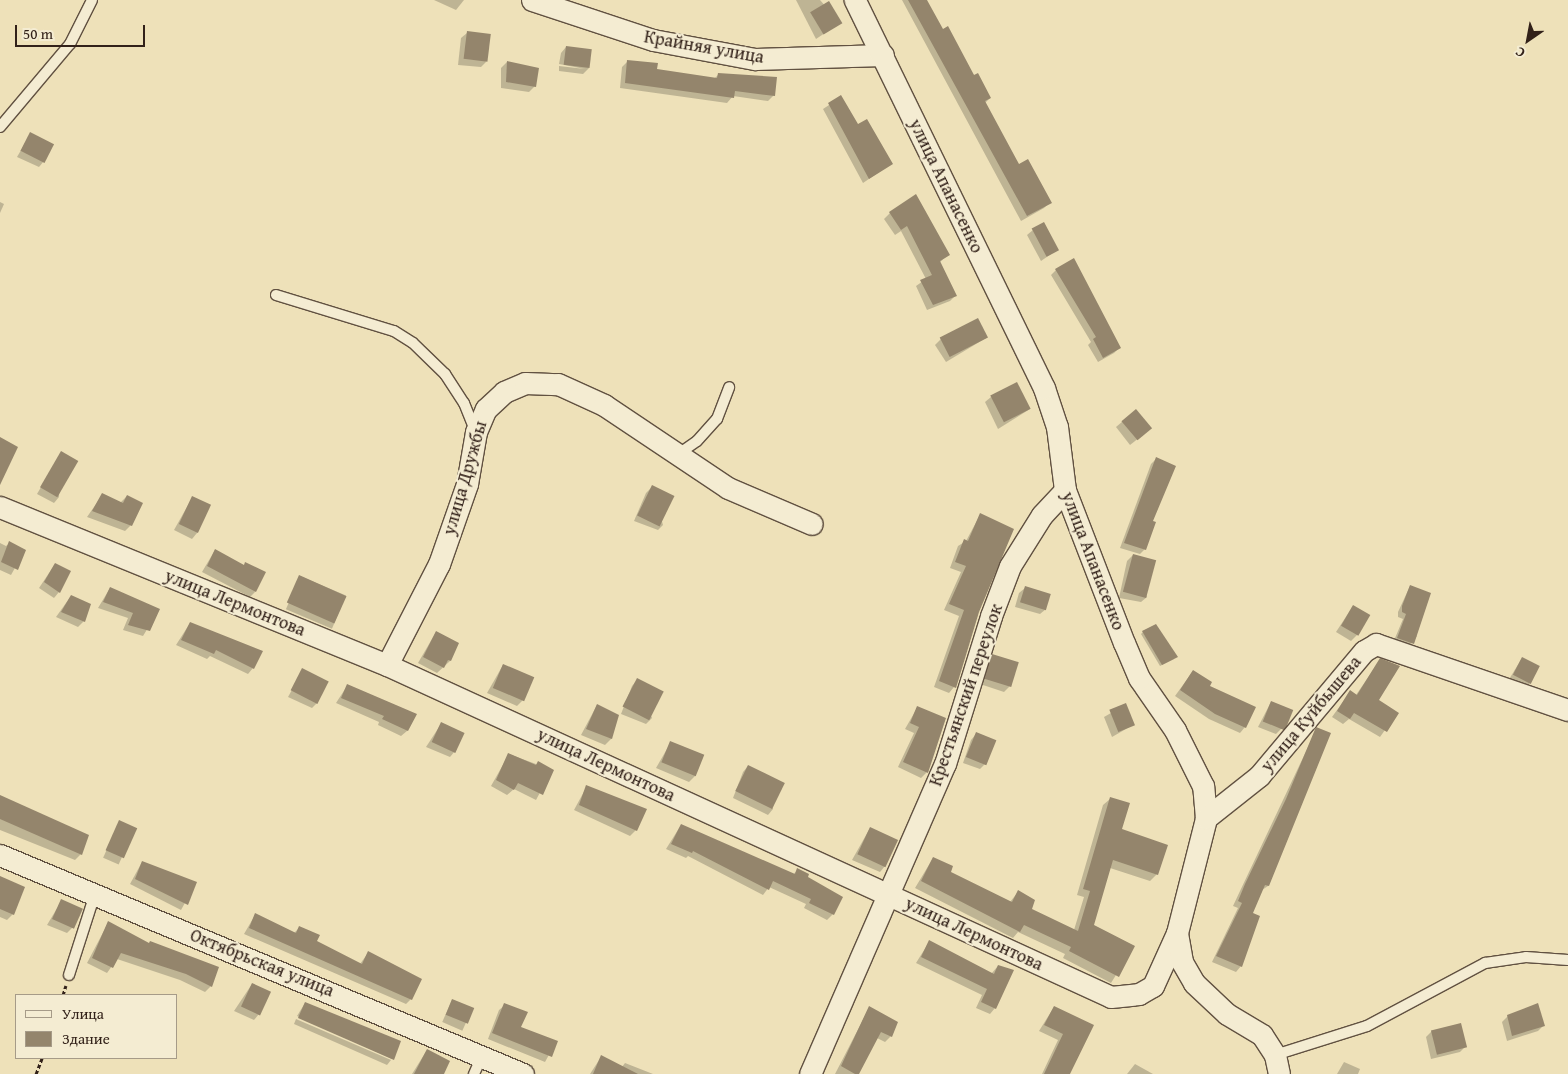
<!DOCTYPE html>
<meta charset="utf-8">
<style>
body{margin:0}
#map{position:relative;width:1568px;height:1074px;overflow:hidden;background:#eee1b9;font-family:"Gentium Book Plus",serif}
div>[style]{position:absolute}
.shadow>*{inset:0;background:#0003;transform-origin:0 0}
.building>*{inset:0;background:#94856c;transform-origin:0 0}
.path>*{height:3px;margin-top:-1.5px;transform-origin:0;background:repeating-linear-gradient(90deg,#322119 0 4px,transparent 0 6.5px)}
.roads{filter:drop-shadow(1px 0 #615141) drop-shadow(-1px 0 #615141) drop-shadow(0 1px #615141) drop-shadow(0 -1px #615141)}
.lane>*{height:10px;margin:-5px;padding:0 5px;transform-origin:5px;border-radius:5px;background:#f4ecd2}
.street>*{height:21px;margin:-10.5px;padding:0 10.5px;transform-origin:10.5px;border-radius:10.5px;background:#f4ecd2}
span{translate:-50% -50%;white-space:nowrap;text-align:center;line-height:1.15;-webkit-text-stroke:4px #f4ecd2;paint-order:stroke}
.street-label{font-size:18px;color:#322119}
.legend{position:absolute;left:15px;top:994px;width:162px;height:65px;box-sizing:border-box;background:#f4ecd2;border:1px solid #a69b88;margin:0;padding:6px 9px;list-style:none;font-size:15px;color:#322119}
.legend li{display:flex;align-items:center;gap:10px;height:25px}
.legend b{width:25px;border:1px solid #a69b88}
.north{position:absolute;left:1503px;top:15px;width:50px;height:50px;-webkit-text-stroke:4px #f4ecd2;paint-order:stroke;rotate:213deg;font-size:14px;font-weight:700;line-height:20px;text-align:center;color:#322119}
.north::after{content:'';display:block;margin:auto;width:18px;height:22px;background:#322119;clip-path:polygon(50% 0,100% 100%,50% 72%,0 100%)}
.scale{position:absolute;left:15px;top:25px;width:130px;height:22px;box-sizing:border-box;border:2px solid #322119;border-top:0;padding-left:6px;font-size:15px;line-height:18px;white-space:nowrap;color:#322119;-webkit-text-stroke:4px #f4ecd2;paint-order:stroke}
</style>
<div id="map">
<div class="shadow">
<div style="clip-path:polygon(434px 0,464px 0,456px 10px)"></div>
<div style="clip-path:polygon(796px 0,820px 0,840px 23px,816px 39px)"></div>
<div style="clip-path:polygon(902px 0,926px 0,942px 30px,990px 98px,985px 103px,1018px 166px,1050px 202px,1044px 208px,1021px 221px)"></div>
<div style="clip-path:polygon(467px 33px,486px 62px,481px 67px,458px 65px,461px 38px)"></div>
<div style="clip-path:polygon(566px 47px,589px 68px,583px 74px,559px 71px,559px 66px,585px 69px,559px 64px,561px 53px)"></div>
<div style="clip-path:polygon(628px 61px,656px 70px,714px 79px,718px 75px,774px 95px,768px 101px,733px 96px,727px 103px,620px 88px,622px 67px)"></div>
<div style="clip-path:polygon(507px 62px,535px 86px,529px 92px,501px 88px,501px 68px)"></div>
<div style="clip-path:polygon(841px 97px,857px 125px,891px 164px,863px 183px,823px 109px)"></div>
<div style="clip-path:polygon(31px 133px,44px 161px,39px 167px,17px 157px)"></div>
<div style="clip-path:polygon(0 202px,4px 204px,0 213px)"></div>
<div style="clip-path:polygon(890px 213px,948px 255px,939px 263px,955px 296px,950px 301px,927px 310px,916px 286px,926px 279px,901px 231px,895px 235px,884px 219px)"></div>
<div style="clip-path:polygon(1033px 230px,1057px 250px,1041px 261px,1027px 235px)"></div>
<div style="clip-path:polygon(1056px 270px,1119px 348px,1114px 353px,1098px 362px,1088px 345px,1091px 342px,1051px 275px)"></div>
<div style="clip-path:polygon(986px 338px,946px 362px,935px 345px,941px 339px)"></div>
<div style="clip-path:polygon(991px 397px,1030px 409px,998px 429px,985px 402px)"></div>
<div style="clip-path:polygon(1136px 410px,1144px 434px,1130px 445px,1116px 427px)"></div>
<div style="clip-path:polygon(61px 453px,59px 497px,54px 503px,37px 494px)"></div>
<div style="clip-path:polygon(1156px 459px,1151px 522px,1145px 549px,1140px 554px,1120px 548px,1151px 464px)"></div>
<div style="clip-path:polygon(652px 487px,663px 525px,658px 530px,634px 521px,646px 493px)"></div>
<div style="clip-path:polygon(103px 494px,120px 503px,127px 496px,131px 525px,125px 531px,87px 517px)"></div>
<div style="clip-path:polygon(192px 498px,197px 533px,192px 539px,174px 530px)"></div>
<div style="clip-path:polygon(980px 515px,978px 611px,954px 687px,949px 693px,934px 687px,959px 616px,944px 610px,961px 572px,950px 568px,958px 546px,966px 541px)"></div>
<div style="clip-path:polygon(0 543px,6px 546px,10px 543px,25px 550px,11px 575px,0 570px)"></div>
<div style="clip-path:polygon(215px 550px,243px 566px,246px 563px,255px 592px,250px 597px,202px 572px)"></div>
<div style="clip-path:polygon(1133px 555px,1147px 597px,1141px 602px,1119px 598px,1127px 561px)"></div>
<div style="clip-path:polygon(55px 564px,59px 592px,54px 598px,39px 588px)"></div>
<div style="left:300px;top:576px;width:50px;height:36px;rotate:23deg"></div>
<div style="clip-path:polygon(1410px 586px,1413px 634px,1417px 636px,1408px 648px,1393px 643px,1403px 619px,1398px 617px,1398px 612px)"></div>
<div style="clip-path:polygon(110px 588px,159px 610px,143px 636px,123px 630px,128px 618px,98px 608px)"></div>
<div style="clip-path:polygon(1025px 588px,1046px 609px,1040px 614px,1015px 607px,1019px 593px)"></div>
<div style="clip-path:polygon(71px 596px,84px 621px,78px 627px,56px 617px)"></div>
<div style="clip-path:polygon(1353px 606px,1357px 635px,1351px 641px,1336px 632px)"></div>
<div style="clip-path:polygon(190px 623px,253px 668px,248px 674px,210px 656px,207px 659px,176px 645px)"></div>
<div style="clip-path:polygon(436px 632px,450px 661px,437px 673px,418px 663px)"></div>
<div style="clip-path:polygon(1143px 632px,1174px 659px,1160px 666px,1141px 634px)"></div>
<div style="clip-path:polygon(993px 655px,1010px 686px,1004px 692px,980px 684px,987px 661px)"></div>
<div style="clip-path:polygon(1522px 658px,1530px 683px,1524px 689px,1508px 681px)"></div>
<div style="clip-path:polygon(1380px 660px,1377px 701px,1397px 713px,1380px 737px,1349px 719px,1343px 724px,1332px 717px,1350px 692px,1356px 695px)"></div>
<div style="clip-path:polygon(503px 665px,523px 700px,517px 706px,487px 693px)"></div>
<div style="clip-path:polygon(303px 670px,318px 702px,312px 708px,288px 697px)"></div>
<div style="clip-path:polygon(1193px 671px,1245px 727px,1240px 733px,1209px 719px,1175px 696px)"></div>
<div style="clip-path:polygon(637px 680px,652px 718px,646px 724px,621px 714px,632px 686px)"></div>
<div style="clip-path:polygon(347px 686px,416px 715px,407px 731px,401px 736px,378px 725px,379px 722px,336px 703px)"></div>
<div style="clip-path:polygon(1271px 702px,1282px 728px,1276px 734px,1258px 727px)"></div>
<div style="clip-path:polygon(597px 705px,618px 716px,611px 739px,605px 745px,581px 735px)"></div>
<div style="clip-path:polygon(1125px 705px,1133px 725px,1112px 737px,1104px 717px)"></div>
<div style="clip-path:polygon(917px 708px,927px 772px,921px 778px,898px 767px,914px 733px,905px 729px)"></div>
<div style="clip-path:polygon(441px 724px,455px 751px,450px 757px,426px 747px)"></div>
<div style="clip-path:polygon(1317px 728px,1268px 886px,1262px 890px,1251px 914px,1258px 917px,1241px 966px,1236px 972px,1212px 962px,1238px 908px,1233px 906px,1240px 891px)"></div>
<div style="clip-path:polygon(976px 734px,986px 763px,980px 769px,963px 763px,971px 740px)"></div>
<div style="clip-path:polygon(671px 742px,695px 776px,689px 782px,656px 768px)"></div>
<div style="clip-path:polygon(509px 754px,552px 770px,536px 800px,514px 789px,507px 795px,491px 786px)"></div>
<div style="clip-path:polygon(748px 766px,773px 809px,768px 815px,733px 798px,743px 772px)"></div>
<div style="clip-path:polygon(587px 786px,636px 830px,630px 836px,574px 810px)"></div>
<div style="clip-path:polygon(0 797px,88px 836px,81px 854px,75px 860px,0 830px)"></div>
<div style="clip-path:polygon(1110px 799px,1121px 830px,1157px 874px,1150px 881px,1110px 868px,1093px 925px,1134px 946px,1111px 983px,1063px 958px,1065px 954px,1018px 932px,1013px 938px,915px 888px,933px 858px,949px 873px,1010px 902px,1018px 892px,1030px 909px,1074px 930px,1084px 897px,1077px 895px,1103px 805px)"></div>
<div style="left:119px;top:822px;width:17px;height:39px;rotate:24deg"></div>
<div style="clip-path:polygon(681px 825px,793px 875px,797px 870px,833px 914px,827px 920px,804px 908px,806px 904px,769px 887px,763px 895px,688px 856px,686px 858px,666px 849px)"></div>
<div style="clip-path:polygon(870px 828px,885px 866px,880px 872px,852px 860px)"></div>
<div style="clip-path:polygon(142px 862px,196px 883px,181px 910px,130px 884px)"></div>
<div style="clip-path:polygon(0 878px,13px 914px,7px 920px,0 917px)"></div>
<div style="clip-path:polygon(62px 900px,73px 927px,67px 933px,47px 925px)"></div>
<div style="clip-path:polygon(255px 915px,294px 933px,299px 928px,316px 942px,360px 964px,368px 953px,411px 999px,406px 1004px,244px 934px)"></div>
<div style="clip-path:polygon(108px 923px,148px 944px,217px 968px,211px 986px,205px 992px,180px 980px,117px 959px,107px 973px,87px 963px)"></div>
<div style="clip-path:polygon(929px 942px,991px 974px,998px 966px,995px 1008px,990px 1014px,976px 1008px,982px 995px,916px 963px)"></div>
<div style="clip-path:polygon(252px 984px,259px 1014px,254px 1020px,234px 1011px)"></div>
<div style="left:452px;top:1000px;width:22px;height:24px;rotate:24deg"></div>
<div style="clip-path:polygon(305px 1003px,400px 1042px,392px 1059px,297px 1016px)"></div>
<div style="clip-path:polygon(505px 1005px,519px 1028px,556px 1042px,545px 1062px,488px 1039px,499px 1010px)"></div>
<div style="clip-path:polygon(1054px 1007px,1092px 1026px,1069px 1074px,1042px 1074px,1058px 1040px,1039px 1031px)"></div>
<div style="clip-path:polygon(869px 1008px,896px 1022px,891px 1036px,885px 1042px,877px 1038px,858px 1074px,835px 1074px)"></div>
<div style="clip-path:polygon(1508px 1016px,1543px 1026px,1538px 1031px,1507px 1041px,1502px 1022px)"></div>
<div style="clip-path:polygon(296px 1019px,391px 1060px,387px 1065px,294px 1024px)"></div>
<div style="clip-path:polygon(1432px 1031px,1466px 1046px,1460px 1052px,1431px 1059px,1426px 1037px)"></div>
<div style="clip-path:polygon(427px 1050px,443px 1074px,412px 1074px)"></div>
<div style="clip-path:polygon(601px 1057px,622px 1067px,625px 1063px,653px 1074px,590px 1074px)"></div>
<div style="clip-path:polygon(1344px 1062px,1360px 1069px,1358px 1074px,1337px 1074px)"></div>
<div style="clip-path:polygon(1135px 1064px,1153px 1074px,1127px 1074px)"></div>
</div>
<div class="building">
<div style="clip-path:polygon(908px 0,927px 0,943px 29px,948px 26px,974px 75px,978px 73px,991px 98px,985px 101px,1019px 164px,1028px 159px,1052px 203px,1027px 216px)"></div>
<div style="left:829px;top:1px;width:26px;height:22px;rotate:59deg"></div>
<div style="left:467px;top:31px;width:24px;height:28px;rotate:7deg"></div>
<div style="left:566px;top:46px;width:26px;height:19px;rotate:7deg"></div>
<div style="clip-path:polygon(627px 60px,658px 63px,657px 69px,717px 78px,718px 73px,777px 77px,775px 96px,735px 91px,734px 98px,625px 83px)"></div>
<div style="clip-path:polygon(507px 61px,539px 68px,536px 87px,506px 82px)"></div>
<div style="clip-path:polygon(841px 95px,858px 124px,867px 119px,893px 164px,869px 179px,828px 103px)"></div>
<div style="left:30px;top:132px;width:27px;height:21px;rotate:27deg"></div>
<div style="clip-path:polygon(916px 194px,950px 255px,940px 261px,957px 296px,933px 305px,920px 280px,932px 275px,907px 226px,901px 230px,889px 212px)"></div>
<div style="left:1044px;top:222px;width:32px;height:14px;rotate:62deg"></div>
<div style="clip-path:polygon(1074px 258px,1121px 348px,1103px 358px,1093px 339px,1096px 337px,1055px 269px)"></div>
<div style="left:978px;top:318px;width:22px;height:43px;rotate:63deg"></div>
<div style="left:1017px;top:382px;width:30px;height:30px;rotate:63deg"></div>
<div style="left:1136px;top:409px;width:25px;height:19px;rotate:50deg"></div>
<div style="clip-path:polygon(0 437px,18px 447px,0 485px)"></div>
<div style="left:61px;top:451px;width:20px;height:42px;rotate:30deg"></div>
<div style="clip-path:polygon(1156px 457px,1176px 466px,1153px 521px,1156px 522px,1146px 550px,1124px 543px)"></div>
<div style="left:652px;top:485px;width:25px;height:34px;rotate:26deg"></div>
<div style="clip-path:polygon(102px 493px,123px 503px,127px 495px,143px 503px,132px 526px,92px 511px)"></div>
<div style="left:192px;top:496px;width:21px;height:31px;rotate:25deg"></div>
<div style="clip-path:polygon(980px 513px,1014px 529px,979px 612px,956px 688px,939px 681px,964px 610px,949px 604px,966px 566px,955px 562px,964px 539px,968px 541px)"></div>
<div style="clip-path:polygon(9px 541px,26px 550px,18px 570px,1px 562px)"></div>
<div style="clip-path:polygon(215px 549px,244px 565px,245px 562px,266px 572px,256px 592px,207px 566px)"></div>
<div style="left:1133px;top:554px;width:24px;height:39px;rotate:15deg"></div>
<div style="clip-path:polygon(55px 563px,71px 571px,60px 593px,44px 582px)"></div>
<div style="left:299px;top:575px;width:52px;height:30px;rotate:24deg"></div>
<div style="clip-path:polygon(1410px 585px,1431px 593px,1414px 644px,1397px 638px,1406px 614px,1402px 612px,1402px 606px)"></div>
<div style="left:1025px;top:586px;width:27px;height:17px;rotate:17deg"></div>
<div style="clip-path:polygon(110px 587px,160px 609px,150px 631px,128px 625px,133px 613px,103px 602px)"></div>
<div style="clip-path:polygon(71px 595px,91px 604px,85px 622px,61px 612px)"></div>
<div style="left:1353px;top:605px;width:20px;height:24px;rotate:30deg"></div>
<div style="clip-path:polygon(190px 622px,263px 651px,254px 669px,216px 650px,214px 654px,181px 640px)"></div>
<div style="clip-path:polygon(1156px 624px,1178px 657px,1162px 665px,1142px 631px)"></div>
<div style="clip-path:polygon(436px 631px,459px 643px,451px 661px,448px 660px,444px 668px,423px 657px)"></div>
<div style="left:992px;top:654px;width:28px;height:26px;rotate:17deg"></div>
<div style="left:1522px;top:657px;width:20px;height:20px;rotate:27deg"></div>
<div style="clip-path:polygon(1380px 658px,1400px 666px,1379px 700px,1399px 713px,1387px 732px,1354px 713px,1350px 719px,1337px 711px,1350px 690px,1357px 695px)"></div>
<div style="left:503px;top:664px;width:34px;height:26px;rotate:23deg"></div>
<div style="left:302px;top:668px;width:30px;height:25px;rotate:27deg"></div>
<div style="clip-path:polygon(1193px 670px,1212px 682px,1210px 686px,1256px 707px,1246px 728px,1215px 714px,1180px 690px)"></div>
<div style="left:637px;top:678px;width:30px;height:32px;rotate:27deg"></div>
<div style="clip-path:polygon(347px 684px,417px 714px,408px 731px,382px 719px,384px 716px,341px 698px)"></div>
<div style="left:1271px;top:701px;width:24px;height:22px;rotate:22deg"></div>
<div style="left:1126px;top:703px;width:24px;height:18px;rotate:68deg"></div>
<div style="clip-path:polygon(597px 704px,619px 715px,612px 739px,586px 729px)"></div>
<div style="clip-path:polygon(917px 706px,946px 718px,928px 773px,903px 762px,919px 727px,910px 723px)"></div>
<div style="left:441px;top:722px;width:26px;height:22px;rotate:25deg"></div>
<div style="clip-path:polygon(1316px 727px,1331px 733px,1269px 886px,1265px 885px,1253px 913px,1260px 916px,1242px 967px,1216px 956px,1242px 903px,1238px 901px,1245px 884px,1286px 799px)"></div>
<div style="left:976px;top:732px;width:22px;height:27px;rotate:22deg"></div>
<div style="left:670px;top:741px;width:37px;height:23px;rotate:22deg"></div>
<div style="clip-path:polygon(508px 753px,536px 765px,538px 761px,554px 770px,543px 795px,518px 783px,514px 790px,496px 780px)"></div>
<div style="left:748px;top:765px;width:41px;height:29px;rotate:26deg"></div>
<div style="clip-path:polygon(586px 785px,647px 809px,637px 831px,579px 805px)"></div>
<div style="clip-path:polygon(0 795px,89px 835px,82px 855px,0 819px)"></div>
<div style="clip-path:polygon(1110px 797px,1130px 803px,1122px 829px,1168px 845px,1158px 875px,1113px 860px,1094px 925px,1135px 946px,1119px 977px,1069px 951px,1071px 947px,1024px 925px,1020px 932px,921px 881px,933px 857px,953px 866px,951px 872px,1012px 902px,1018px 890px,1035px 900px,1032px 909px,1078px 931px,1090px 891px,1083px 889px)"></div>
<div style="left:119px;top:820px;width:20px;height:33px;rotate:24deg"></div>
<div style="clip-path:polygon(681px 824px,795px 874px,797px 868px,809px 874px,808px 877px,843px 897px,834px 915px,809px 903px,811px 899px,773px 881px,769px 890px,693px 851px,692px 853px,671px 844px)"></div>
<div style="left:870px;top:827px;width:31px;height:30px;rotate:25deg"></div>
<div style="clip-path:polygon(142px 861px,197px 882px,188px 905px,135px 879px)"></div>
<div style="clip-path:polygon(0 876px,25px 887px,14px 915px,0 909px)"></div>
<div style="left:61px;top:899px;width:24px;height:22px;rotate:24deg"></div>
<div style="clip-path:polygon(255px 913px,296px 933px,299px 926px,320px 935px,317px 941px,362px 964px,368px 951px,422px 979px,412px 1000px,249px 928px)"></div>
<div style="clip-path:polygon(108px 921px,149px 943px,150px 941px,219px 967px,212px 987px,186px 974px,121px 953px,113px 968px,92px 958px)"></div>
<div style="clip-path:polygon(929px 940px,994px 974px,998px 965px,1014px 970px,996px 1009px,981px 1002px,987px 989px,921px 957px)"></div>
<div style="left:252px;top:983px;width:21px;height:26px;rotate:25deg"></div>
<div style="left:452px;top:999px;width:24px;height:17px;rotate:22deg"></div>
<div style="clip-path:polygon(305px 1002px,401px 1041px,394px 1060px,298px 1018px)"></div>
<div style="clip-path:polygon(504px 1003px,528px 1012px,521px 1027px,558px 1041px,552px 1057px,492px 1033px)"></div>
<div style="clip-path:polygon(1538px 1003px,1545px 1026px,1512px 1036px,1507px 1015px)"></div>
<div style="clip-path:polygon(869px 1006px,898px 1022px,892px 1037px,881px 1032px,859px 1074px,855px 1074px,841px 1066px)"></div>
<div style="clip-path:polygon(1054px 1006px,1094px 1025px,1070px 1074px,1044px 1074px,1063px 1034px,1044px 1025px)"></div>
<div style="left:1461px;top:1023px;width:25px;height:31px;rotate:76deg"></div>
<div style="clip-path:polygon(427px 1049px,450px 1061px,444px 1074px,414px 1074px)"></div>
<div style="clip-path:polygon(601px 1055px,638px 1074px,593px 1074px)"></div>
</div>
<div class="path">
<div style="left:63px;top:995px;width:10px;rotate:-73deg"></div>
<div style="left:36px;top:1074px;width:17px;rotate:-69deg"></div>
</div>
<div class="roads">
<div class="lane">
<div style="left:0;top:127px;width:109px;rotate:-49.9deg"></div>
<div style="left:70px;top:44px;width:49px;rotate:-63.4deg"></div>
<div style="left:276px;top:295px;width:123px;rotate:17deg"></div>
<div style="left:394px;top:331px;width:22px;rotate:32deg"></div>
<div style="left:413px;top:343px;width:45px;rotate:44.1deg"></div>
<div style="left:445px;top:374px;width:35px;rotate:57deg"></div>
<div style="left:464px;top:403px;width:29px;rotate:68deg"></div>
<div style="left:677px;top:455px;width:24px;rotate:-35deg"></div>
<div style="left:697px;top:441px;width:30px;rotate:-48deg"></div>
<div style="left:717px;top:419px;width:34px;rotate:-69deg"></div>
<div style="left:69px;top:975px;width:85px;rotate:-72.2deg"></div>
<div style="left:1275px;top:1055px;width:96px;rotate:-17.5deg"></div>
<div style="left:1367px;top:1026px;width:134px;rotate:-28.1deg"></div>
<div style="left:1485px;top:963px;width:41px;rotate:-8.3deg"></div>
<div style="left:1526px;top:957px;width:42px;rotate:4.1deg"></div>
<div style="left:474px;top:1074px;width:20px;rotate:-66deg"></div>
</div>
<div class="street">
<div style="left:532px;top:0;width:127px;rotate:18.3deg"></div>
<div style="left:653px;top:40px;width:104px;rotate:10.6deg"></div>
<div style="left:755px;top:59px;width:128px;rotate:-1.8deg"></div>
<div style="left:0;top:507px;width:418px;rotate:22.2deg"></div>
<div style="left:387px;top:665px;width:796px;rotate:24.63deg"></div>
<div style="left:1111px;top:997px;width:28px;rotate:-6deg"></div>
<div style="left:1139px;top:994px;width:16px;rotate:-30deg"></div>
<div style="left:1153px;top:986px;width:58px;rotate:-65.6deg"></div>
<div style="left:1177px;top:933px;width:119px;rotate:-75.8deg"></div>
<div style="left:1206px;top:818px;width:32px;rotate:-95deg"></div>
<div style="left:1203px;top:786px;width:63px;rotate:-116.6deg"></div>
<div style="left:1175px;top:730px;width:63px;rotate:-124.7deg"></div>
<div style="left:1139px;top:678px;width:38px;rotate:-113deg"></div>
<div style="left:1124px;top:643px;width:164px;rotate:-111.1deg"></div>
<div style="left:1065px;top:490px;width:64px;rotate:-97.2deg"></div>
<div style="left:1057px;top:427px;width:41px;rotate:-108.4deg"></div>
<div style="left:1044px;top:388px;width:432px;rotate:-116deg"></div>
<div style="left:387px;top:665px;width:114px;rotate:-62.8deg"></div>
<div style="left:439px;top:564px;width:85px;rotate:-70.7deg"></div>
<div style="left:467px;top:484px;width:53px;rotate:-80.2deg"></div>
<div style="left:476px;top:432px;width:25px;rotate:-67deg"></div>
<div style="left:486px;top:409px;width:25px;rotate:-43deg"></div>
<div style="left:504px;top:392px;width:23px;rotate:-23deg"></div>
<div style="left:525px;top:383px;width:33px;rotate:2deg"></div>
<div style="left:558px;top:384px;width:51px;rotate:24.5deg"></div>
<div style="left:604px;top:405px;width:149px;rotate:33.8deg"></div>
<div style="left:728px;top:488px;width:91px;rotate:23.2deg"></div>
<div style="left:1206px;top:818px;width:68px;rotate:-38.4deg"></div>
<div style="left:1259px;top:776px;width:163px;rotate:-50deg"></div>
<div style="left:1364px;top:651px;width:14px;rotate:-30deg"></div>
<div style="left:1376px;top:644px;width:203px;rotate:19deg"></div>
<div style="left:0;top:855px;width:567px;rotate:22.72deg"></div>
<div style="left:1177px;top:933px;width:29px;rotate:80deg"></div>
<div style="left:1182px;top:962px;width:24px;rotate:60deg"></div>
<div style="left:1194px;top:983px;width:45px;rotate:43.2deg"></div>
<div style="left:1227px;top:1014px;width:41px;rotate:31deg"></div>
<div style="left:1262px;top:1035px;width:24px;rotate:57deg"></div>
<div style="left:1275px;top:1055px;width:19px;rotate:78deg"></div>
<div style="left:810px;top:1074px;width:338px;rotate:-66.5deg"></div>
<div style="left:945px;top:764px;width:155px;rotate:-72.7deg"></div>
<div style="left:991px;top:616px;width:53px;rotate:-69.2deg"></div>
<div style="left:1010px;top:566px;width:60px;rotate:-57.9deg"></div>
<div style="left:1042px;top:515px;width:34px;rotate:-47deg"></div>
</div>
</div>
<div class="street-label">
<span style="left:704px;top:47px;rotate:10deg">Крайняя улица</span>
<span style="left:946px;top:186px;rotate:64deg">улица Апанасенко</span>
<span style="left:465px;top:478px;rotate:-74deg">улица Дружбы</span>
<span style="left:1093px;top:561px;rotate:69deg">улица Апанасенко</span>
<span style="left:235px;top:603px;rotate:22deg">улица Лермонтова</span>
<span style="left:966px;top:695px;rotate:-71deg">Крестьянский переулок</span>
<span style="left:1311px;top:714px;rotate:-50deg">улица Куйбышева</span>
<span style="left:606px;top:765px;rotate:25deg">улица Лермонтова</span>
<span style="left:974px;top:934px;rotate:25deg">улица Лермонтова</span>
<span style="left:262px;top:963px;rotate:22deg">Октябрьская улица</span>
</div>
<ul class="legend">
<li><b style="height:6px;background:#f4ecd2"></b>Улица</li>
<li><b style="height:14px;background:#94856c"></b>Здание</li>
</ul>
<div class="north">С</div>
<div class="scale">50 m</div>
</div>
